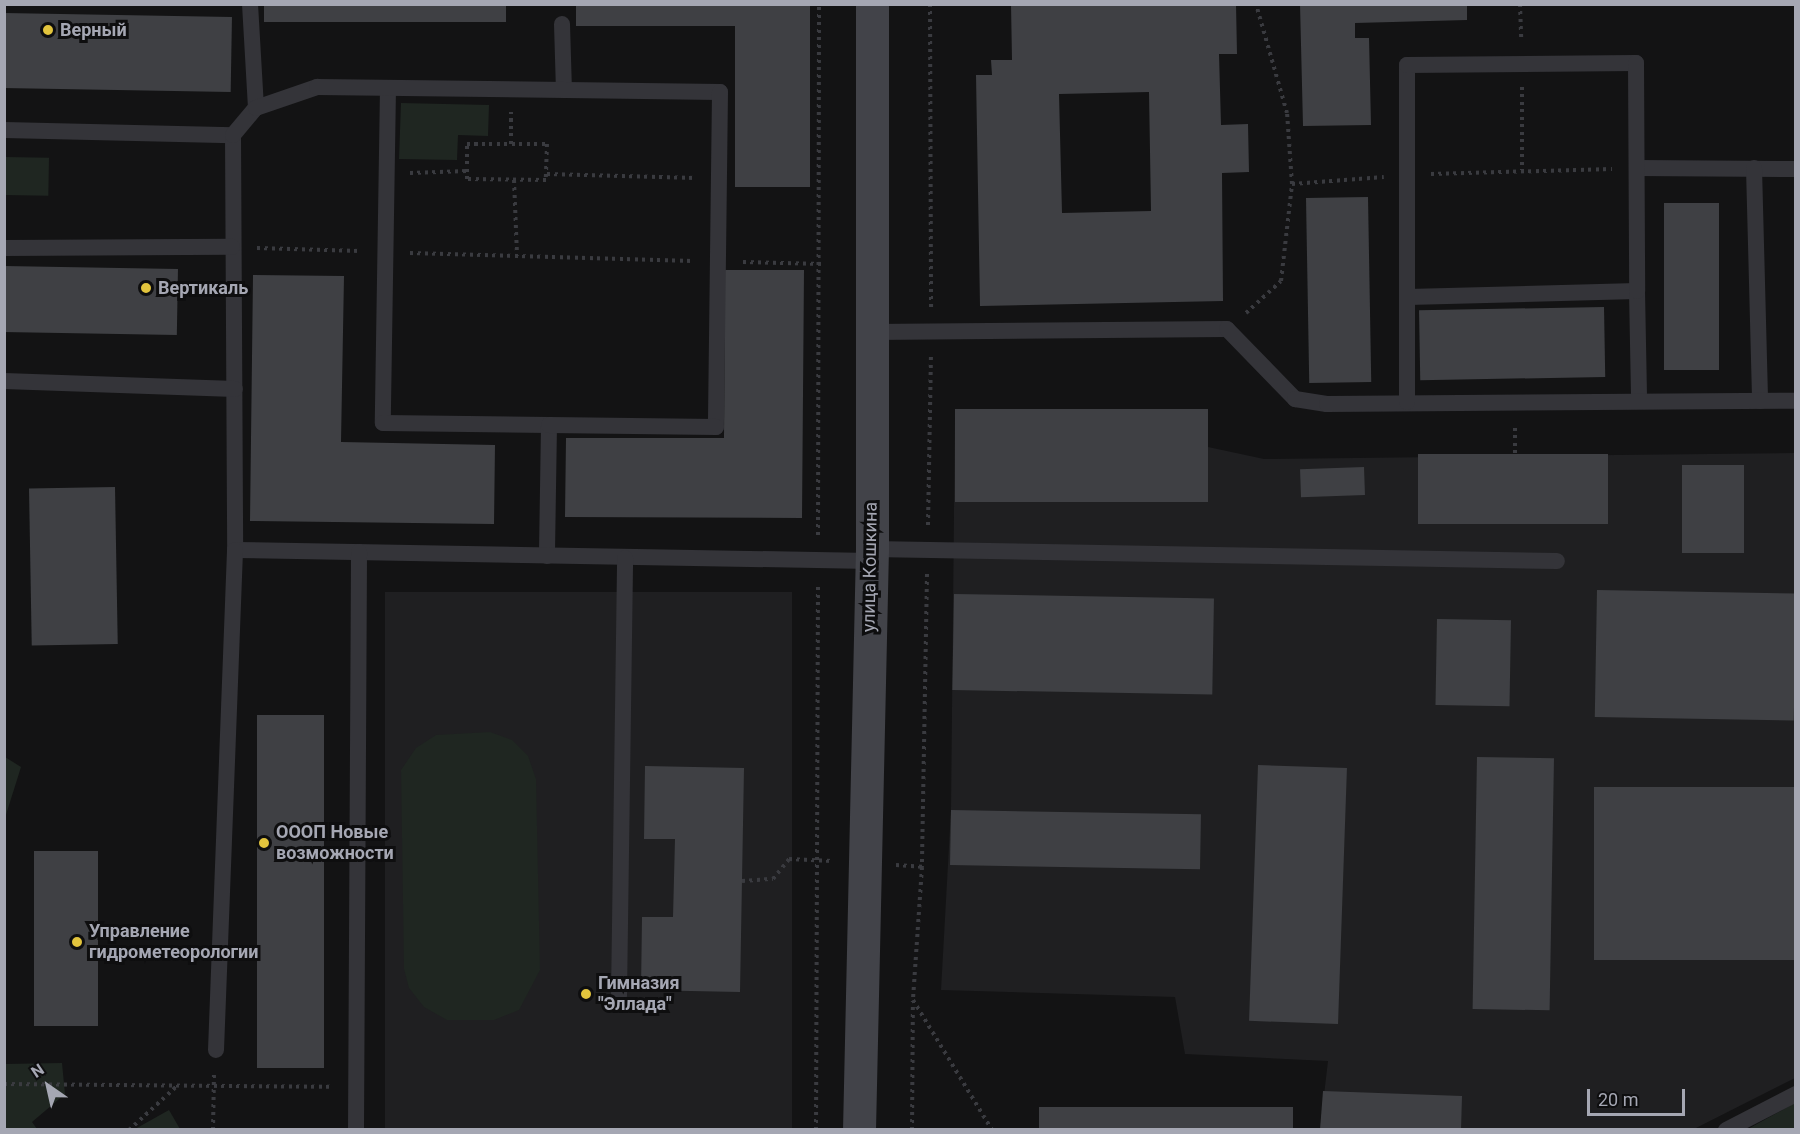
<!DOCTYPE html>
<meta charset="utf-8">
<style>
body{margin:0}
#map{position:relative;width:1800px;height:1134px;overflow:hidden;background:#131314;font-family:Roboto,sans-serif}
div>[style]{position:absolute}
.built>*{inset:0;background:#1f1f21;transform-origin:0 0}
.green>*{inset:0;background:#1f2621;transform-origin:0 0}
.building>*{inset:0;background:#3f4044;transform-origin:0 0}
.path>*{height:4px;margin-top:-2px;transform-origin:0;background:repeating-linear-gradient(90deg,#3a3b40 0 3px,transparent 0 7.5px)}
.lane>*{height:16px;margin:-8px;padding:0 8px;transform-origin:8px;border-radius:8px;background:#343439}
.secondary>*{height:33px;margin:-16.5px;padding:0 16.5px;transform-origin:16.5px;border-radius:16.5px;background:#424349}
.dots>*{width:16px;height:16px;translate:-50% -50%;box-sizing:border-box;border:3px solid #0e0e0f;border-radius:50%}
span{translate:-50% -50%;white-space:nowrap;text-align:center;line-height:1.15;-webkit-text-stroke:6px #0e0e0f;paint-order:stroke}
.poi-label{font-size:18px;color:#a5a7b3;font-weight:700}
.left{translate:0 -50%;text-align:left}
.street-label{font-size:18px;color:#a5a7b3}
.frame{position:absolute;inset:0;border:6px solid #a5a7b3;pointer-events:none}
.north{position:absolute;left:18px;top:1056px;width:60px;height:60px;-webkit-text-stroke:4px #0e0e0f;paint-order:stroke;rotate:326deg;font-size:16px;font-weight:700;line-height:24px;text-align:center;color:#a5a7b3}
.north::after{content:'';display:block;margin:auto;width:21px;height:27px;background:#a5a7b3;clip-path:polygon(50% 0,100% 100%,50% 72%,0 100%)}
.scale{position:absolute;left:1587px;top:1089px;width:98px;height:27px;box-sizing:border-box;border:3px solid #a5a7b3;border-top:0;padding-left:8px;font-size:18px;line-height:21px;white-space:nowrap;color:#a5a7b3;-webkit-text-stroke:4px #0e0e0f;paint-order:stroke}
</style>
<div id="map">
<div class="built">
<div style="clip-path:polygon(1208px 409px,1208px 447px,1264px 459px,1795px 453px,1795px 1078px,1694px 1129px,1320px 1129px,1328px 1061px,1185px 1054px,1175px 997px,941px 990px,951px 810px,955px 412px)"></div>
<div style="left:385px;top:592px;width:407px;height:538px"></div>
</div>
<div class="green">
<div style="clip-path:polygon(401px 103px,489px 105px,488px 136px,458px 135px,457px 160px,399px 159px)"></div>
<div style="left:5px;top:157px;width:44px;height:38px;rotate:1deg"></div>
<div style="clip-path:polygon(490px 732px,512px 740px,528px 756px,536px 779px,540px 970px,519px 1010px,494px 1020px,447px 1020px,424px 1007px,409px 988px,404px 969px,401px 770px,416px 748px,436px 735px)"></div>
<div style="clip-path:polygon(5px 757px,21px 767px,5px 818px)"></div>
<div style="clip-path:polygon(62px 1063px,65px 1094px,32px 1122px,37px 1129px,5px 1129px,5px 1064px)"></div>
<div style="clip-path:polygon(1795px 1103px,1795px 1129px,1748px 1129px)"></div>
<div style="clip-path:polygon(169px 1110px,180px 1129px,135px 1129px)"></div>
</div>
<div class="building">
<div style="left:264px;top:4px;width:242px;height:18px"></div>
<div style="clip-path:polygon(576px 4px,810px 4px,810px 187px,735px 187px,735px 26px,576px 26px)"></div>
<div style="clip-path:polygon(evenodd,1011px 4px,1236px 4px,1237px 54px,1219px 54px,1221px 125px,1248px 124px,1249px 172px,1222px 173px,1223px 301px,980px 306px,976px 75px,992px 75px,991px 60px,1012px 60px,1011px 4px,1149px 92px,1151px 211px,1062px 213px,1059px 94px,1149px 92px)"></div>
<div style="clip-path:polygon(1300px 4px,1467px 4px,1467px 20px,1355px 23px,1355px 38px,1369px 38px,1371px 125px,1303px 126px)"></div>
<div style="left:4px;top:13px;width:228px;height:75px;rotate:1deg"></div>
<div style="left:1368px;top:197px;width:185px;height:62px;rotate:89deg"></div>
<div style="left:1719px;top:203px;width:167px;height:55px;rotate:90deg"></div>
<div style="left:4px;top:266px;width:174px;height:66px;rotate:1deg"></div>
<div style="clip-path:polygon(725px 270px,804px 270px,802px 518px,565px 517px,566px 438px,724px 438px)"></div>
<div style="clip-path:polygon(253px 275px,344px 276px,341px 442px,495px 445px,494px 524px,250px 521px)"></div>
<div style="left:1604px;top:307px;width:70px;height:185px;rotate:89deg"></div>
<div style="left:1208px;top:409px;width:93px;height:253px;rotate:90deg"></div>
<div style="left:1418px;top:454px;width:190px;height:70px"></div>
<div style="left:1682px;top:465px;width:62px;height:88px"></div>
<div style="left:1364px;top:467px;width:28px;height:64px;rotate:88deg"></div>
<div style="left:115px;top:487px;width:157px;height:86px;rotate:89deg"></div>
<div style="left:1597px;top:590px;width:199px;height:127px;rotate:1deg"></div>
<div style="left:954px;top:594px;width:260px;height:96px;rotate:1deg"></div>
<div style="left:1437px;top:619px;width:74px;height:86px;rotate:1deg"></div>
<div style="left:257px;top:715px;width:67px;height:353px"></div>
<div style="left:1477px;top:757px;width:77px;height:252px;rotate:1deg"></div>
<div style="left:1258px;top:765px;width:89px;height:256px;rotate:2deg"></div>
<div style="clip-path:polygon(645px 766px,744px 768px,740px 992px,641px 990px,642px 917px,673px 917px,675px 839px,644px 839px)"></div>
<div style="left:1796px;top:787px;width:173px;height:202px;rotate:90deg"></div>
<div style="left:951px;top:810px;width:250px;height:55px;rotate:1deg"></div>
<div style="left:34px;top:851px;width:64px;height:175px"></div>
<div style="clip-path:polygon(1323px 1091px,1462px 1096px,1461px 1130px,1320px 1130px)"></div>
<div style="left:1039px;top:1107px;width:254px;height:23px"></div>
</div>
<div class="path">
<div style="left:930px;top:4px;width:305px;rotate:89.8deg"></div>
<div style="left:1520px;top:4px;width:37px;rotate:88deg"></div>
<div style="left:1522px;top:87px;width:83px;rotate:90deg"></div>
<div style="left:467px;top:144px;width:80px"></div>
<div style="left:547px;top:144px;width:36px;rotate:92deg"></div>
<div style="left:546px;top:180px;width:79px;rotate:-179.3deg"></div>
<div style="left:467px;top:179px;width:35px;rotate:-90deg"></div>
<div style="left:511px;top:144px;width:32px;rotate:-90deg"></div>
<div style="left:410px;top:173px;width:57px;rotate:-2deg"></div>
<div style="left:547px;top:174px;width:149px;rotate:1.5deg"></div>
<div style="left:1431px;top:174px;width:181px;rotate:-1.6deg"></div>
<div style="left:514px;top:180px;width:76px;rotate:87.7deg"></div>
<div style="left:1292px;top:184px;width:92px;rotate:-4.4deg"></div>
<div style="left:257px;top:248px;width:103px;rotate:1.7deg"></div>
<div style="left:410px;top:253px;width:283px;rotate:1.6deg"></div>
<div style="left:743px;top:262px;width:80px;rotate:1.4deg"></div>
<div style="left:1246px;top:313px;width:47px;rotate:-42.4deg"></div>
<div style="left:1281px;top:281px;width:98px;rotate:-83.5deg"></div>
<div style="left:1292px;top:184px;width:71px;rotate:-94deg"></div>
<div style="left:1287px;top:113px;width:113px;rotate:-105.9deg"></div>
<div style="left:1515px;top:428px;width:26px;rotate:90deg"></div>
<div style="left:928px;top:525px;width:170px;rotate:-89deg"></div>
<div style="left:818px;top:535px;width:531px;rotate:-89.89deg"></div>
<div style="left:927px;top:574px;width:293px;rotate:91deg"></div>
<div style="left:922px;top:867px;width:133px;rotate:93.9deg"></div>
<div style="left:913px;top:1000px;width:152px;rotate:58.7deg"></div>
<div style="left:896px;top:865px;width:26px;rotate:4deg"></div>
<div style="left:742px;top:881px;width:31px;rotate:-4deg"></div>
<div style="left:773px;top:879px;width:26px;rotate:-51deg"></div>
<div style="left:789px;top:859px;width:43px;rotate:2.7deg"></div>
<div style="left:4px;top:1084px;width:327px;rotate:0.5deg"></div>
<div style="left:129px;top:1130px;width:65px;rotate:-42.5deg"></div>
<div style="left:213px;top:1130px;width:55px;rotate:-89deg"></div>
<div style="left:816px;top:1130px;width:546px;rotate:-89.79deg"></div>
<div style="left:912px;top:1130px;width:129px;rotate:-89.6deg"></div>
</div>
<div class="lane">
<div style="left:250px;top:4px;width:104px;rotate:86.7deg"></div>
<div style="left:562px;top:24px;width:66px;rotate:88.3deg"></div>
<div style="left:388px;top:88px;width:335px;rotate:90.9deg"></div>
<div style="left:383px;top:423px;width:166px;rotate:0.7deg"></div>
<div style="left:549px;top:425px;width:131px;rotate:90.9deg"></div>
<div style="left:4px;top:130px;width:229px;rotate:1.3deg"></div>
<div style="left:233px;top:135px;width:415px;rotate:89.7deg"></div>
<div style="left:235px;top:550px;width:636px;rotate:0.99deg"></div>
<div style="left:233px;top:135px;width:35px;rotate:-50deg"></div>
<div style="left:256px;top:108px;width:65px;rotate:-19deg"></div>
<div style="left:317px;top:87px;width:403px;rotate:0.7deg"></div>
<div style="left:720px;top:92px;width:335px;rotate:90.7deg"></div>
<div style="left:716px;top:427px;width:167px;rotate:-179.3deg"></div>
<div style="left:1637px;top:168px;width:159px;rotate:0.4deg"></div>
<div style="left:1754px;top:168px;width:233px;rotate:88.5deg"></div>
<div style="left:4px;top:248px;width:228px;rotate:-0.3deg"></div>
<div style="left:1408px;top:297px;width:229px;rotate:-1.5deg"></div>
<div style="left:1637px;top:291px;width:108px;rotate:88.9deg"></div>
<div style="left:873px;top:332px;width:354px;rotate:-0.5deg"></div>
<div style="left:1227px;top:329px;width:98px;rotate:45.8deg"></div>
<div style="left:1295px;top:399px;width:32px;rotate:9deg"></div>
<div style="left:1327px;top:404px;width:469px;rotate:-0.4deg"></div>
<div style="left:4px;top:381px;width:231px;rotate:2deg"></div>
<div style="left:1407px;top:402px;width:337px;rotate:-90deg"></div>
<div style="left:1407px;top:65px;width:229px;rotate:-0.5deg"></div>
<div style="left:1636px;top:63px;width:228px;rotate:89.7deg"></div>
<div style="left:872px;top:549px;width:685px;rotate:1deg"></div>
<div style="left:619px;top:996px;width:438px;rotate:-89.2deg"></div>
<div style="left:216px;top:1050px;width:500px;rotate:-87.82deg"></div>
<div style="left:356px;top:1130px;width:578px;rotate:-89.7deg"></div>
<div style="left:1726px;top:1130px;width:79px;rotate:-27.2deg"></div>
</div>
<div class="secondary">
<div style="left:859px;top:1130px;width:581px;rotate:-88.72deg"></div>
<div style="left:872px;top:549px;width:545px;rotate:-90deg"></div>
</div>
<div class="dots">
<div style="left:48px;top:30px;background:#e2c43d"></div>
<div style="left:146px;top:288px;background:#e2c43d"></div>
<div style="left:264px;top:843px;background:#e2c43d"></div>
<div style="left:77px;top:942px;background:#e2c43d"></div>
<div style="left:586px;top:994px;background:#e2c43d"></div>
</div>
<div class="poi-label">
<span class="left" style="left:60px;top:30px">Верный</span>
<span class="left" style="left:158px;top:288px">Вертикаль</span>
<span class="left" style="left:276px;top:843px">ОООП Новые<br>возможности</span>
<span class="left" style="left:89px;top:942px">Управление<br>гидрометеорологии</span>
<span class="left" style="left:598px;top:994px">Гимназия<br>"Эллада"</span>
</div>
<div class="street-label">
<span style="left:870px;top:567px;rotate:-89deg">улица Кошкина</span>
</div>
<div class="frame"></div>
<div class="north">N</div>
<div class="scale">20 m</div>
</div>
